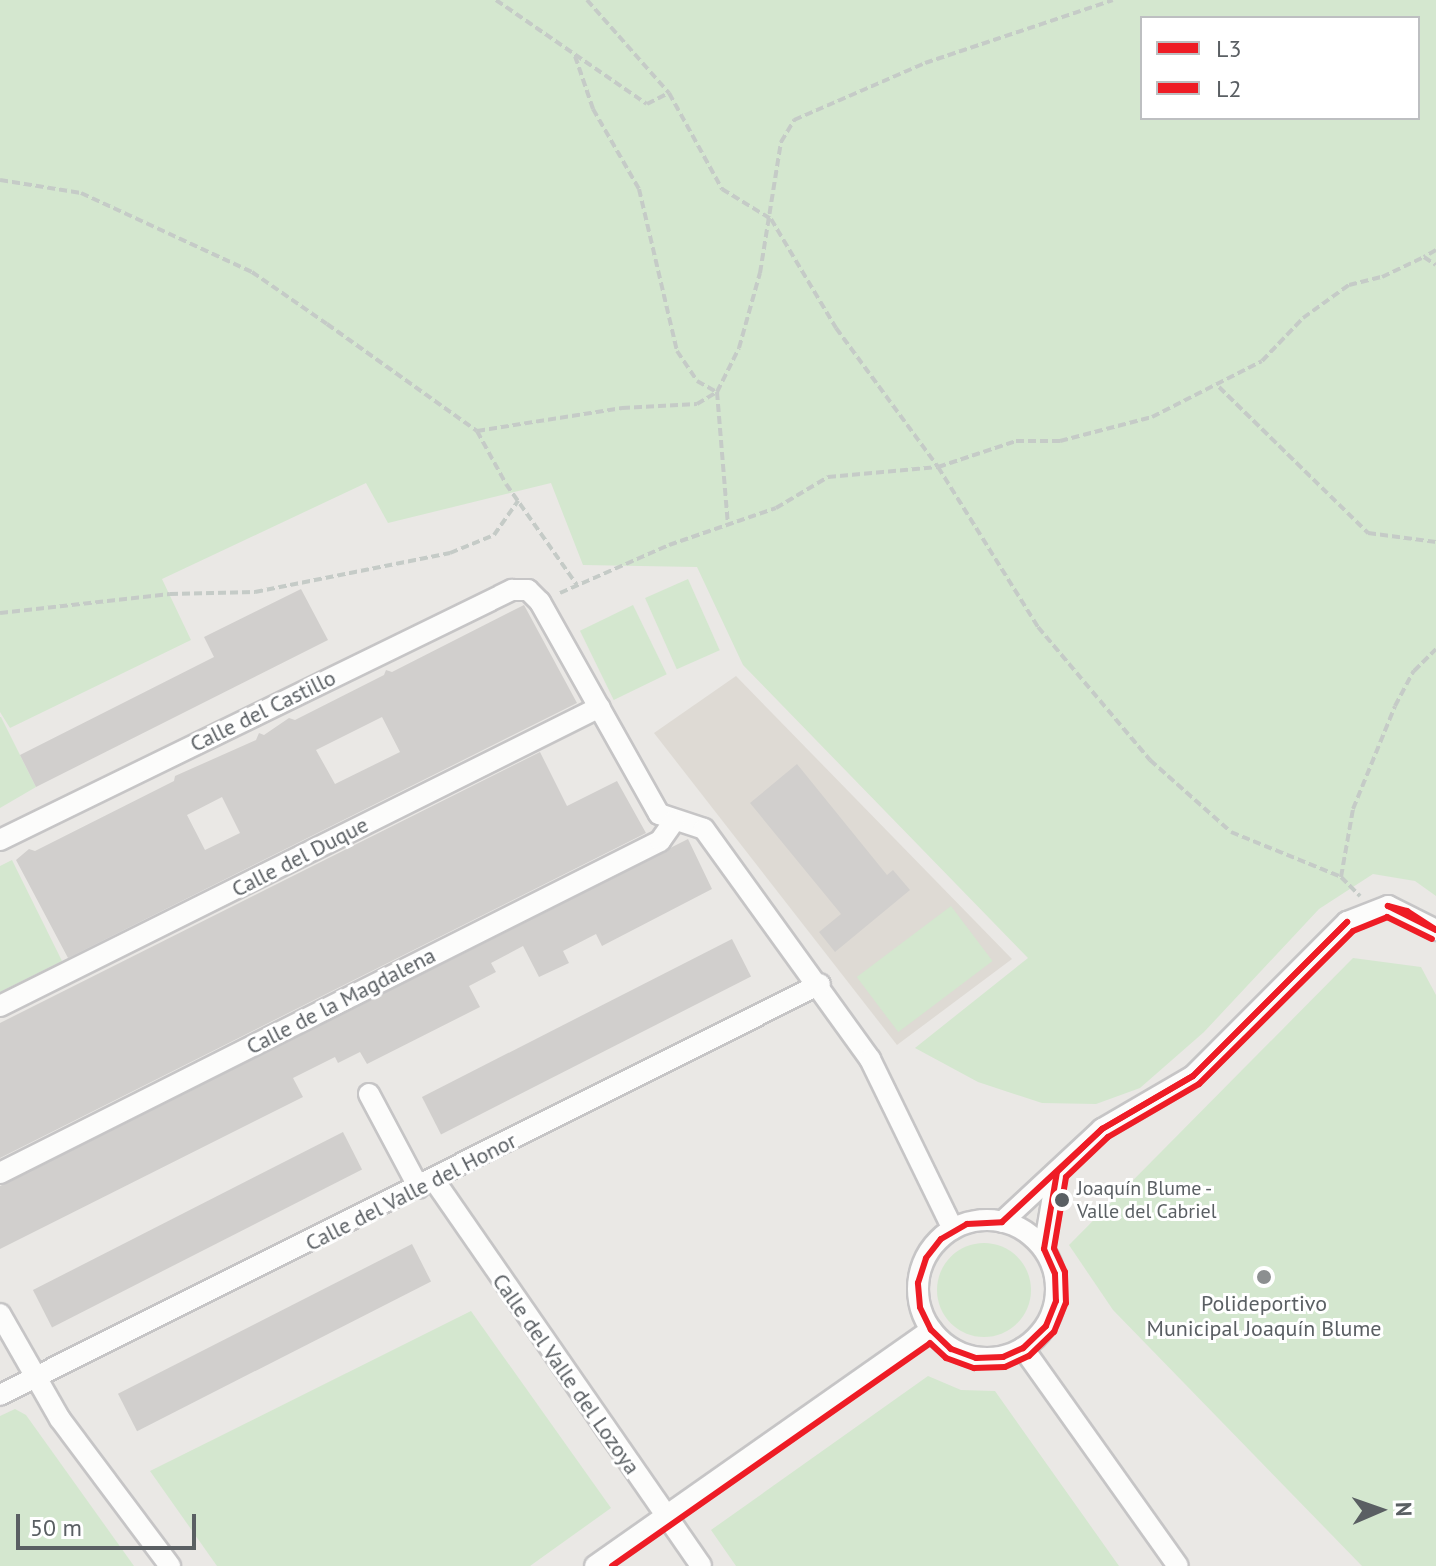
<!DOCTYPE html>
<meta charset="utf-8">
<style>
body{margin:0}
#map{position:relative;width:1436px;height:1566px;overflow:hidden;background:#eae8e5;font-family:"PT Sans",sans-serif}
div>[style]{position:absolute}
.education>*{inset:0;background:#dedad4}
.green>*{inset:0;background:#d4e7cf;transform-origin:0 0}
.round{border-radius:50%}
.building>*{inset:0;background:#d1cfcd;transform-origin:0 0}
.path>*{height:4px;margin-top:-2px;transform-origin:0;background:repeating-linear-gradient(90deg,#c5cbc7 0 8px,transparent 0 12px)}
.roads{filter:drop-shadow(2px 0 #c6c5c6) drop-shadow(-2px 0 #c6c5c6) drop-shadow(0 2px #c6c5c6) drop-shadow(0 -2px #c6c5c6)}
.minor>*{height:20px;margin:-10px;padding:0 10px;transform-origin:10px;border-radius:10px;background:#fcfcfb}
.minor>.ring{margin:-10px;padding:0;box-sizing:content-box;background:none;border:20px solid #fcfcfb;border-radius:50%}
.bus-1>*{height:6px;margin:-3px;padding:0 3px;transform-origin:3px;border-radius:3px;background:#ee1c25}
.bus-2>*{height:6px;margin:-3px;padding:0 3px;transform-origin:3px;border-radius:3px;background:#ee1c25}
.dots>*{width:22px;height:22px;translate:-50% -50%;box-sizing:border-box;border:4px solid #fff;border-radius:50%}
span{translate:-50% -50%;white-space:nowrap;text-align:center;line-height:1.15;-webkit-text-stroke:6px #fff;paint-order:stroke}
.bus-label{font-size:20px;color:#5a5f63}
.left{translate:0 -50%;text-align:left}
.street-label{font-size:22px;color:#5a5f63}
.poi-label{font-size:22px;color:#5a5f63}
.legend{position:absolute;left:1140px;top:16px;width:280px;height:104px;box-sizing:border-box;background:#fff;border:2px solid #bdbfc1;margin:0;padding:10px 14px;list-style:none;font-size:24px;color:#5a5f63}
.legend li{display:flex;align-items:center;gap:16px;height:40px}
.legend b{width:40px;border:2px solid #bdbfc1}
.north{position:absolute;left:1340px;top:1470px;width:80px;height:80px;-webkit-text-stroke:6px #fff;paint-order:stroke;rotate:88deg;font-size:22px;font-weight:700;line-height:32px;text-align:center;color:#5a5f63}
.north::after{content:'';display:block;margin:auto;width:28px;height:36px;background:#5a5f63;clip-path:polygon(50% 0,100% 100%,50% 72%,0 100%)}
.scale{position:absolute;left:16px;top:1514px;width:180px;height:36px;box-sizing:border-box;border:4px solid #5a5f63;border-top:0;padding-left:10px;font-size:24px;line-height:28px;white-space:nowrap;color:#5a5f63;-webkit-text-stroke:6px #fff;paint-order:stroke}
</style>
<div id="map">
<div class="education">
<div style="clip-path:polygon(736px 676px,1012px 959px,897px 1045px,654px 733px)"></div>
</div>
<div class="green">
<div style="clip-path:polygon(evenodd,0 0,1436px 0,1436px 896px,1415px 881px,1373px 874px,1319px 909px,1204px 1032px,1140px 1088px,1096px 1104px,1042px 1103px,978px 1082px,915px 1048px,1028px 958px,743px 665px,697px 567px,583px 565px,551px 483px,388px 523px,366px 483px,162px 579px,191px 640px,10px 728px,0 712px,0 0,1142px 18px,1418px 18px,1418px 118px,1142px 118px,1142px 18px)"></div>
<div style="left:688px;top:579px;width:78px;height:47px;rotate:66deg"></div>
<div style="left:633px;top:605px;width:77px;height:59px;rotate:64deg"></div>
<div style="clip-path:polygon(1px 717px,36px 787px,0 808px,0 717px)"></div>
<div style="clip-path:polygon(12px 860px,62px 961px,0 992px,0 866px)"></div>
<div style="left:951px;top:906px;width:69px;height:118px;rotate:53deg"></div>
<div style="clip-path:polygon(1353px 958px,1421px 967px,1436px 995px,1436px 1566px,1362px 1566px,1113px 1310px,1069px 1245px)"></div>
<div class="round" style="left:937px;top:1243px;width:94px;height:94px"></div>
<div style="clip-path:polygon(471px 1311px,611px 1508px,530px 1566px,217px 1566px,150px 1471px)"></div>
<div style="clip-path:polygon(928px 1376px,961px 1390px,995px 1391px,1119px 1566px,736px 1566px,711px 1530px)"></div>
<div style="clip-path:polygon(15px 1409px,26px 1415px,134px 1566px,0 1566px,0 1416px)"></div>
</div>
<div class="building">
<div style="clip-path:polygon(301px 589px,328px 640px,36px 787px,20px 755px,214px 657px,204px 637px)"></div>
<div style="clip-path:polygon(evenodd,524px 605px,577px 703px,68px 958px,16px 860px,29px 849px,35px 851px,174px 781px,175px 776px,256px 740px,259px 733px,264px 735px,289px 718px,295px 720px,384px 675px,386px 670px,392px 672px,524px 605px,382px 717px,400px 752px,335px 784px,316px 750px,382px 717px,524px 605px,222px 797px,240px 833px,205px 850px,187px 815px,222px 797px)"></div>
<div style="clip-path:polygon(540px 752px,567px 806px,617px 781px,646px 833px,0 1158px,0 1023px)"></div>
<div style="clip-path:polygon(797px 764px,887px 875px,893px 870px,910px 890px,835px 952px,819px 932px,841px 914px,750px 803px)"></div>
<div style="clip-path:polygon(688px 839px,712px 889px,602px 946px,596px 934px,563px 951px,569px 963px,539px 977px,523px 946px,491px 963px,496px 972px,469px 986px,480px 1007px,367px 1064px,360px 1052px,338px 1063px,335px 1057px,293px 1078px,303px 1097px,0 1249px,0 1186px)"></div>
<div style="left:732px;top:939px;width:42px;height:348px;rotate:63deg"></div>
<div style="left:343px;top:1132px;width:42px;height:348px;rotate:63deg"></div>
<div style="left:412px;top:1244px;width:42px;height:330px;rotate:63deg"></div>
</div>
<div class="path">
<div style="left:496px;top:0;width:183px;rotate:34.6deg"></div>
<div style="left:647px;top:104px;width:25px;rotate:-27deg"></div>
<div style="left:587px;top:0;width:124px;rotate:48.6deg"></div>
<div style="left:669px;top:93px;width:110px;rotate:61.1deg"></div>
<div style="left:722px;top:189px;width:57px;rotate:31.5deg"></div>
<div style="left:771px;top:219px;width:127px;rotate:59.2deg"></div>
<div style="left:836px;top:328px;width:172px;rotate:53.7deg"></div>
<div style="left:938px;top:467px;width:189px;rotate:58deg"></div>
<div style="left:1038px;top:627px;width:174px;rotate:49.9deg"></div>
<div style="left:1150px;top:760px;width:108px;rotate:41.6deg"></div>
<div style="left:1231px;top:832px;width:119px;rotate:22.2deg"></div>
<div style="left:1341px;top:877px;width:27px;rotate:45deg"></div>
<div style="left:575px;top:56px;width:56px;rotate:71.2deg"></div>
<div style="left:593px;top:109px;width:92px;rotate:60.1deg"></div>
<div style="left:639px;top:189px;width:166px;rotate:76.8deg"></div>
<div style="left:677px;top:351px;width:36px;rotate:56deg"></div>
<div style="left:697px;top:381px;width:23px;rotate:29deg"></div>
<div style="left:717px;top:392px;width:133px;rotate:85.3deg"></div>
<div style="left:0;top:180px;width:82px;rotate:9.1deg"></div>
<div style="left:81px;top:193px;width:188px;rotate:24.8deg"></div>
<div style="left:252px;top:272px;width:91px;rotate:34.7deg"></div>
<div style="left:327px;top:324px;width:184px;rotate:35.5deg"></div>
<div style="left:477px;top:431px;width:60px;rotate:61.3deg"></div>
<div style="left:506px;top:484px;width:123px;rotate:54.9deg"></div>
<div style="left:1436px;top:250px;width:14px;rotate:150deg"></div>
<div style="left:1424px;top:257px;width:14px;rotate:34deg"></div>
<div style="left:1219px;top:387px;width:209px;rotate:44.4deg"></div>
<div style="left:1368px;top:533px;width:69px;rotate:7.5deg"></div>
<div style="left:477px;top:431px;width:147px;rotate:-9deg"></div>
<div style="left:622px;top:408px;width:75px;rotate:-3.1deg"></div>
<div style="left:697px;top:404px;width:23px;rotate:-31deg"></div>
<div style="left:717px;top:392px;width:49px;rotate:-63.4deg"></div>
<div style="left:739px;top:348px;width:78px;rotate:-74.4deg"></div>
<div style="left:760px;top:273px;width:133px;rotate:-80.9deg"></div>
<div style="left:781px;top:142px;width:26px;rotate:-59deg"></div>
<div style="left:794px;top:120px;width:143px;rotate:-23.5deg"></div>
<div style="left:925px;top:63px;width:198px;rotate:-18.5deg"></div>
<div style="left:560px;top:593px;width:119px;rotate:-23.8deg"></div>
<div style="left:669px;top:545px;width:113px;rotate:-19.1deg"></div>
<div style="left:776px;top:508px;width:61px;rotate:-30.8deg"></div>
<div style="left:828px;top:477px;width:110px;rotate:-5.2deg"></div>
<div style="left:938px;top:467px;width:82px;rotate:-18.4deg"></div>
<div style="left:1016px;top:441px;width:44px"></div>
<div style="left:1060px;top:441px;width:95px;rotate:-14.6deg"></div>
<div style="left:1152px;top:417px;width:123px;rotate:-27deg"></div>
<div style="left:1262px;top:361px;width:59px;rotate:-46.4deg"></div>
<div style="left:1303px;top:318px;width:57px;rotate:-35.7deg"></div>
<div style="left:1349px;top:285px;width:34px;rotate:-14deg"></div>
<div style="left:1382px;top:277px;width:47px;rotate:-25.5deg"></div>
<div style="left:0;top:613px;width:171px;rotate:-6.4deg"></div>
<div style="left:170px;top:594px;width:85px;rotate:-1.3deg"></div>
<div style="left:255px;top:592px;width:199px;rotate:-11.3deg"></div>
<div style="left:450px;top:553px;width:48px;rotate:-22.2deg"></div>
<div style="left:494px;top:535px;width:42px;rotate:-54.8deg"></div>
<div style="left:1341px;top:877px;width:69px;rotate:-80deg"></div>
<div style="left:1353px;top:809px;width:111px;rotate:-67.8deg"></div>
<div style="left:1395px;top:706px;width:40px;rotate:-62deg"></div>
<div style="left:1414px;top:671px;width:31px;rotate:-45deg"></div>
</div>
<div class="roads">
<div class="minor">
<div style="left:0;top:840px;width:570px;rotate:-26.03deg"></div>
<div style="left:512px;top:590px;width:16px"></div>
<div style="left:528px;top:590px;width:17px;rotate:45deg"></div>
<div style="left:540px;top:602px;width:243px;rotate:60.7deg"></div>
<div style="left:659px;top:814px;width:47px;rotate:18.4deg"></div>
<div style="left:704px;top:829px;width:284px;rotate:54.2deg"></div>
<div style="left:870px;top:1059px;width:189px;rotate:64deg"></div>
<div style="left:0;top:1006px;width:670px;rotate:-26.49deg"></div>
<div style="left:369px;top:1094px;width:106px;rotate:62deg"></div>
<div style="left:0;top:1173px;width:739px;rotate:-26.7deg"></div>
<div style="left:660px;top:841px;width:24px;rotate:-55deg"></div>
<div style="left:434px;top:1180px;width:469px;rotate:55.3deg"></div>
<div class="ring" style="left:918px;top:1220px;width:118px;height:118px"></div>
<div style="left:1002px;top:1222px;width:137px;rotate:-42.9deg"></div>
<div style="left:1102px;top:1129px;width:105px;rotate:-30.2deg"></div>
<div style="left:1193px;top:1076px;width:218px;rotate:-45deg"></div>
<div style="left:1347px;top:922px;width:44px;rotate:-21.3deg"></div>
<div style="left:1388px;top:906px;width:54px;rotate:26.6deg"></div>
<div style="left:1044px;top:1249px;width:78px;rotate:-80.4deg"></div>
<div style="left:0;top:1314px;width:121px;rotate:60.3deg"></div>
<div style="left:60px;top:1419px;width:184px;rotate:53.2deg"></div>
<div style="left:1023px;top:1348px;width:267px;rotate:54.6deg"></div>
<div style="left:0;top:1395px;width:917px;rotate:-26.62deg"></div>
<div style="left:595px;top:1566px;width:411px;rotate:-35.1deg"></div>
</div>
</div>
<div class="bus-1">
<div style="left:1388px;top:906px;width:20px;rotate:15deg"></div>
<div style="left:1407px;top:911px;width:35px;rotate:33deg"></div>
<div style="left:1436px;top:930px;width:54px;rotate:-153.4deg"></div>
<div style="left:1193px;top:1076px;width:218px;rotate:-45deg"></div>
<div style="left:1193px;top:1076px;width:218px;rotate:-45deg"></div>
<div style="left:1102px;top:1129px;width:62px;rotate:136.3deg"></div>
<div style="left:1057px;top:1172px;width:78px;rotate:99.6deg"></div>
<div style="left:1044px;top:1249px;width:27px;rotate:66deg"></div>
<div style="left:1055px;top:1274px;width:27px;rotate:88deg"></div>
<div style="left:1056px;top:1301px;width:27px;rotate:112deg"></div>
<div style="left:1046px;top:1326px;width:32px;rotate:136deg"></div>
<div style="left:1023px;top:1348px;width:22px;rotate:156deg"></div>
<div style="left:1003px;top:1357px;width:27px;rotate:178deg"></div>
<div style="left:976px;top:1358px;width:27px;rotate:-160deg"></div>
<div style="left:951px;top:1349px;width:28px;rotate:-136deg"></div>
<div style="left:931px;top:1330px;width:25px;rotate:-116deg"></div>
<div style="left:920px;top:1307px;width:24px;rotate:-95deg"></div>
<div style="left:918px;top:1283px;width:26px;rotate:-72deg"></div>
<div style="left:926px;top:1258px;width:24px;rotate:-52deg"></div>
<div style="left:941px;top:1239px;width:30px;rotate:-30deg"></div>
<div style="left:967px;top:1224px;width:35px;rotate:-3deg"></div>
<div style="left:1002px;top:1222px;width:137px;rotate:-42.9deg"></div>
<div style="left:1102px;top:1129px;width:105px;rotate:-30.2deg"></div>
<div style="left:1102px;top:1129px;width:105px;rotate:-30.2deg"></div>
</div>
<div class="bus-2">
<div style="left:612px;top:1566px;width:388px;rotate:-35deg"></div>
<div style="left:930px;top:1343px;width:22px;rotate:43deg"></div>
<div style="left:946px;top:1358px;width:30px;rotate:20deg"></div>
<div style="left:974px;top:1368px;width:31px;rotate:-2deg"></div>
<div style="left:1005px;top:1367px;width:26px;rotate:-25deg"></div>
<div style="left:1029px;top:1356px;width:35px;rotate:-44deg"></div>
<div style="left:1054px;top:1332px;width:31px;rotate:-68deg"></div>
<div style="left:1066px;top:1303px;width:31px;rotate:-92deg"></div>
<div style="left:1065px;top:1272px;width:26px;rotate:-115deg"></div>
<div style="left:1054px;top:1248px;width:72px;rotate:-80.4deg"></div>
<div style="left:1066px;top:1177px;width:58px;rotate:-43.6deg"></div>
<div style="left:1108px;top:1137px;width:105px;rotate:-30.2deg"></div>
<div style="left:1199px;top:1084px;width:217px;rotate:-44.8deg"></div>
<div style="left:1353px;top:931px;width:37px;rotate:-22deg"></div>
<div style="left:1387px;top:917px;width:50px;rotate:26.1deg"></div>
</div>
<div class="dots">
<div style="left:1062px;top:1200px;background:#5a5f63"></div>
<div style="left:1264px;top:1277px;background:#8c8f90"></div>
</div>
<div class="bus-label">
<span class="left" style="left:1077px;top:1200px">Joaquín Blume -<br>Valle del Cabriel</span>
</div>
<div class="street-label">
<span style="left:263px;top:711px;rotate:-26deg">Calle del Castillo</span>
<span style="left:300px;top:857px;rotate:-27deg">Calle del Duque</span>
<span style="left:341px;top:1001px;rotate:-27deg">Calle de la Magdalena</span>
<span style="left:411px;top:1192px;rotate:-27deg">Calle del Valle del Honor</span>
<span style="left:566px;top:1374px;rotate:55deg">Calle del Valle del Lozoya</span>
</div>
<div class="poi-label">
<span style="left:1264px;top:1316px">Polideportivo<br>Municipal Joaquín Blume</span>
</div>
<ul class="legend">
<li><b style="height:10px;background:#ee1c25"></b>L3</li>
<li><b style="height:10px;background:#ee1c25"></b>L2</li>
</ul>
<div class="north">N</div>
<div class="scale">50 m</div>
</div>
